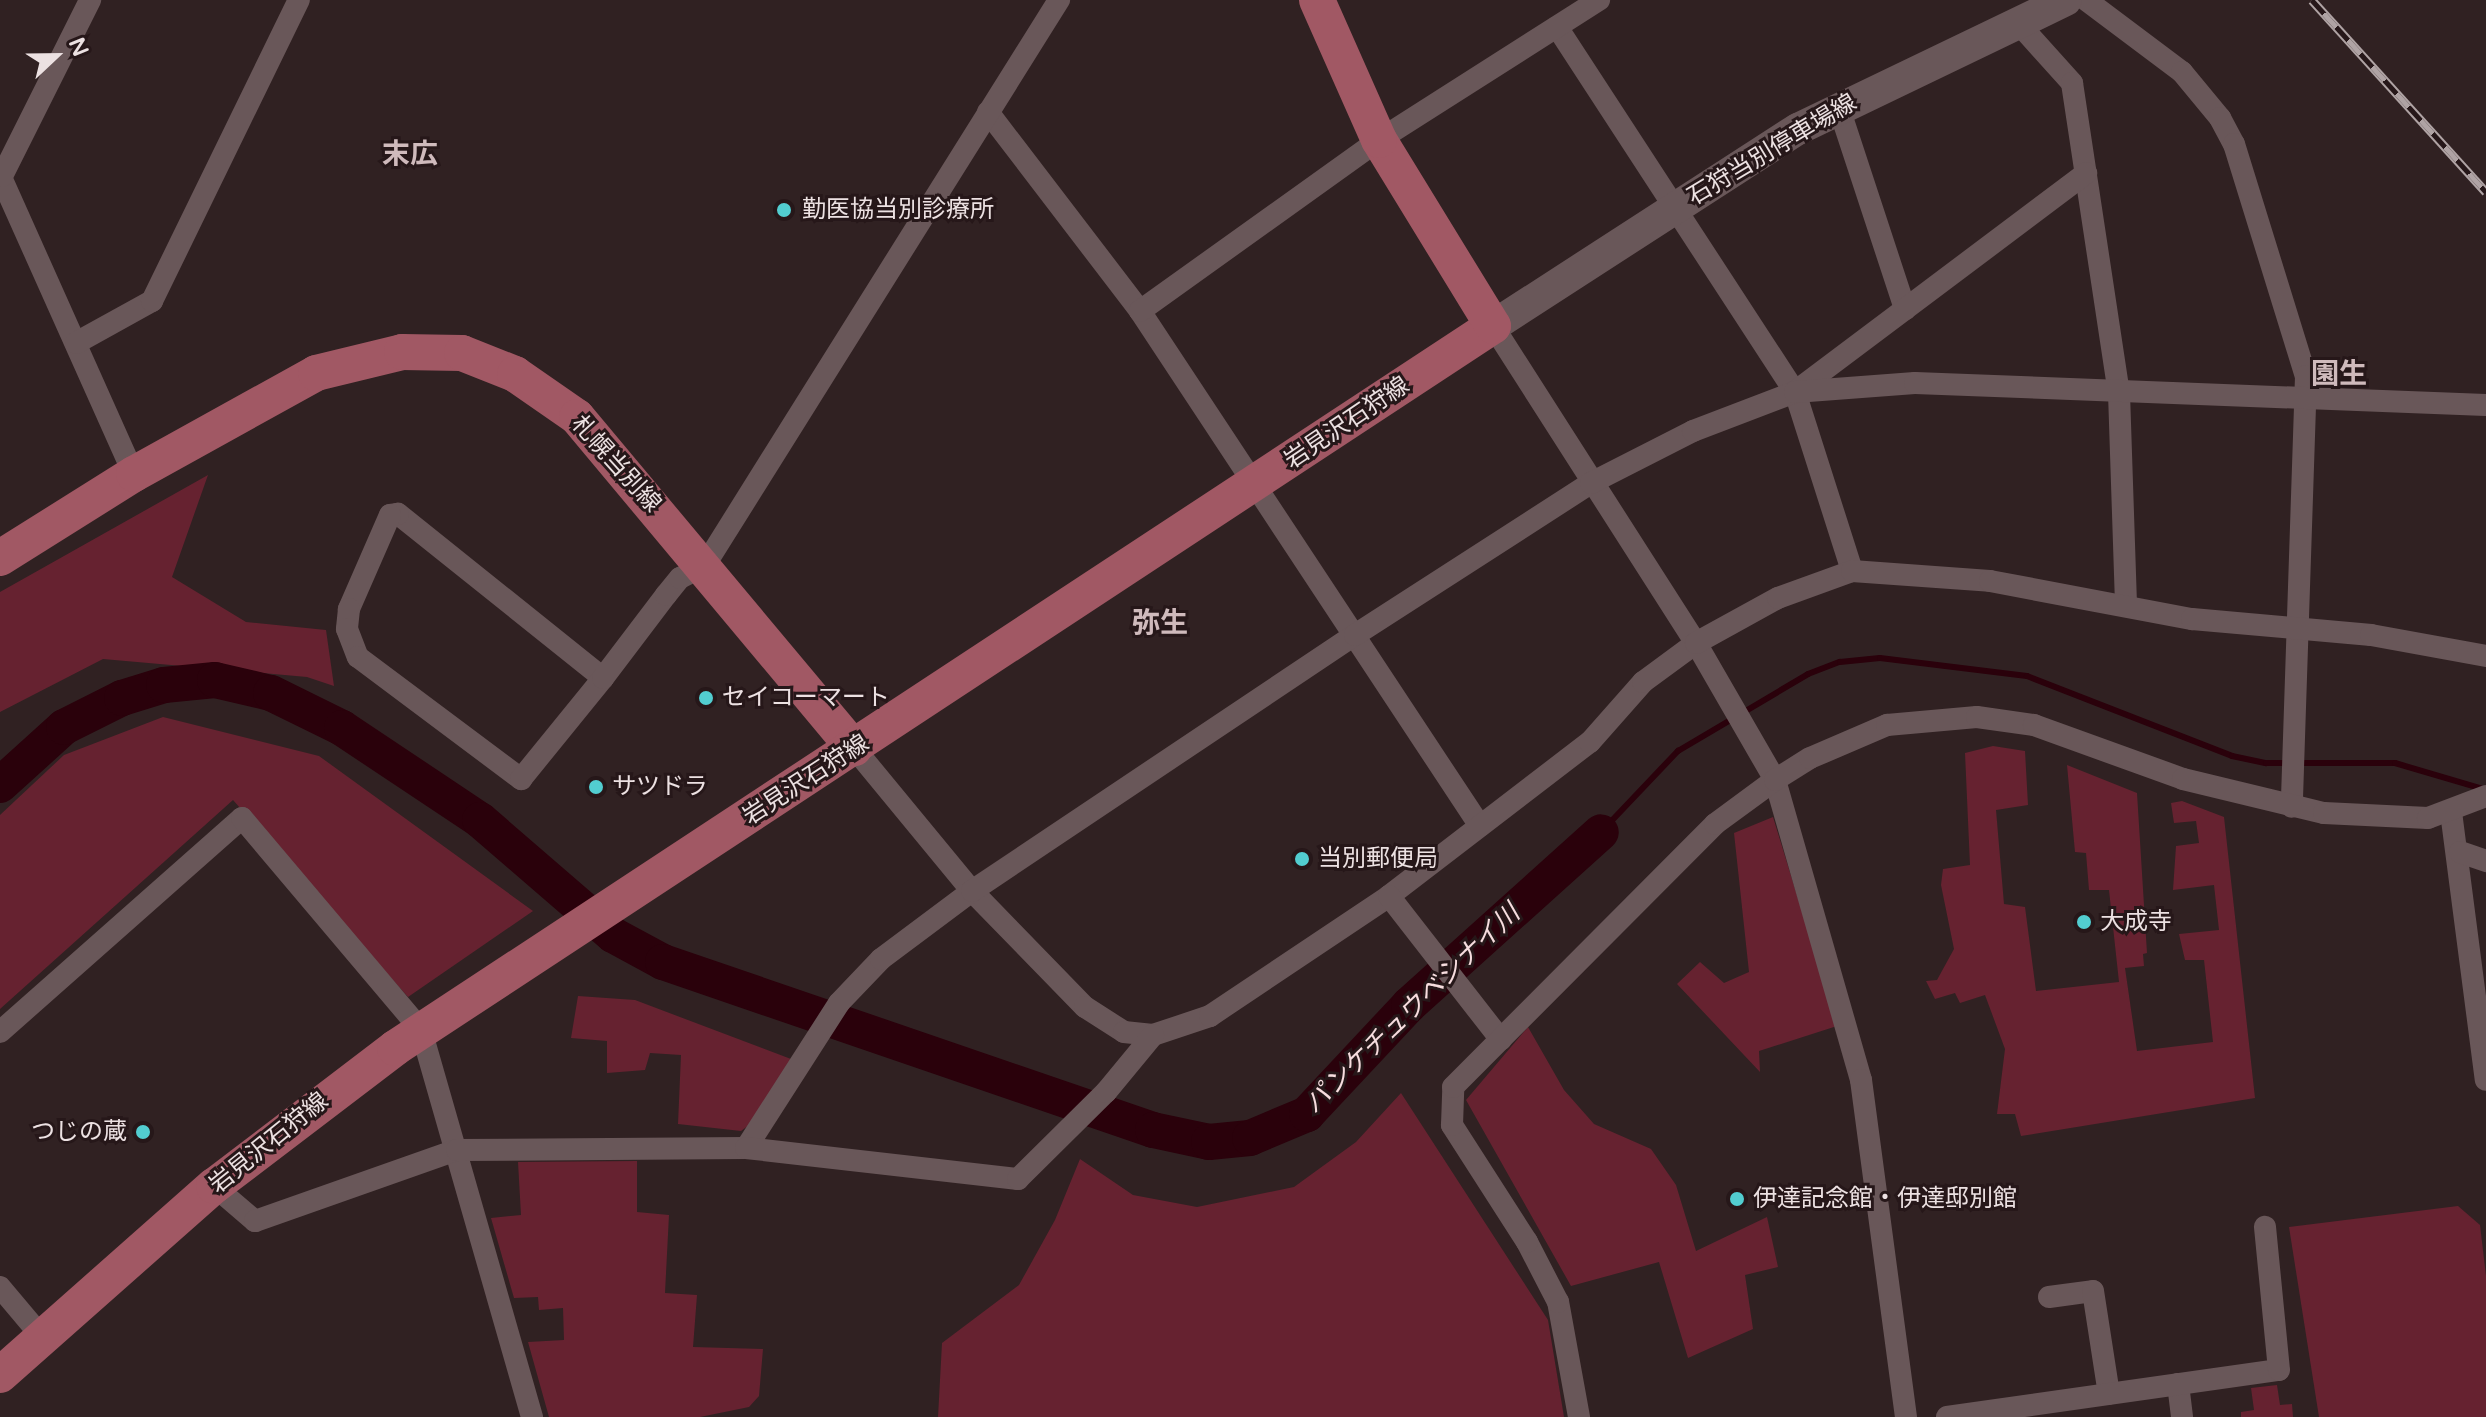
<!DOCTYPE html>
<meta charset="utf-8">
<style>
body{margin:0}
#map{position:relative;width:2486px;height:1417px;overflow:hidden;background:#302122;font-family:"Varela Round","Noto Sans JP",sans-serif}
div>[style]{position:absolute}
.green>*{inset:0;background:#662230}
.stream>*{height:6px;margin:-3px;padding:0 3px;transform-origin:3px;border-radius:3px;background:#2a010b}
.river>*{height:36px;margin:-18px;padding:0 18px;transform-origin:18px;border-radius:18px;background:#2a010b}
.minor>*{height:22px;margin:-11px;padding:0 11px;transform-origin:11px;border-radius:11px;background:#695759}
.secondary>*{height:32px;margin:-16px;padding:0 16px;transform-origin:16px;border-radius:16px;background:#695759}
.primary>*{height:36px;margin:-18px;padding:0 18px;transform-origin:18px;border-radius:18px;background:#a15864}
.rail>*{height:9px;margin-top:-4.5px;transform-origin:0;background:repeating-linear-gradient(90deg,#261719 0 18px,#afa3a4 0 36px);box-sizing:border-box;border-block:2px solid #afa3a4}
.dots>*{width:22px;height:22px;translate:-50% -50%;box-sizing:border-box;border:4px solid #261719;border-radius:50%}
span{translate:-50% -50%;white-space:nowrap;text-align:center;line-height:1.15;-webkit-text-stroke:6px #261719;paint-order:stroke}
.street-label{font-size:24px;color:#ece1e2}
.poi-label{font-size:24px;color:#ece1e2}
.left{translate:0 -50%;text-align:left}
.right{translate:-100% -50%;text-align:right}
.water-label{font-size:26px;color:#f7dddf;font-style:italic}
.quarter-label{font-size:28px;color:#cfbabc;font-weight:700}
.north{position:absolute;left:16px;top:16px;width:80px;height:80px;-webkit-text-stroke:6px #261719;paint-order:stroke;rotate:68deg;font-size:22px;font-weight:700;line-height:32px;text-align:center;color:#ece1e2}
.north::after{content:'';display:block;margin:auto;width:28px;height:36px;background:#ece1e2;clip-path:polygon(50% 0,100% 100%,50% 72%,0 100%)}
</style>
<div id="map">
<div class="green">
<div style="clip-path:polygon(208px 475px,172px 577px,246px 622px,326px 630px,334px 686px,307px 677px,103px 659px,0 712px,0 592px)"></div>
<div style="clip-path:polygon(163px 717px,319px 756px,533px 911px,408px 997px,233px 800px,0 1009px,0 815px,64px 755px)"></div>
<div style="clip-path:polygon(1993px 746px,2025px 751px,2028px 805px,1996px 810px,2004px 904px,2025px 907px,2036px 991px,2119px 982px,2109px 890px,2089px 890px,2086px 853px,2075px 852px,2067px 765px,2137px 793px,2147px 953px,2143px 954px,2144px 966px,2125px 968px,2137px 1051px,2213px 1042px,2204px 960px,2185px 960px,2179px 934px,2219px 930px,2214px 885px,2173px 890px,2176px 846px,2199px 843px,2196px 821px,2174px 823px,2171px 803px,2182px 801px,2224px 817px,2255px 1098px,2021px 1136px,2015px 1114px,1997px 1114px,2005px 1049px,1985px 995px,1960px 1003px,1955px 993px,1935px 999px,1926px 981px,1937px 980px,1954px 949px,1941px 885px,1943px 869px,1970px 865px,1965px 753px)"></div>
<div style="clip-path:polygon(1773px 817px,1837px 1026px,1759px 1051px,1760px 1072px,1677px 984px,1700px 962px,1724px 983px,1749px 972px,1734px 833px)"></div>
<div style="clip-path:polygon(578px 996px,635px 1000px,791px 1059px,753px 1122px,741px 1131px,678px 1124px,681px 1055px,650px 1053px,645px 1070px,607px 1073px,607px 1041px,571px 1038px)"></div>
<div style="clip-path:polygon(1528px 1027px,1564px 1090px,1594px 1124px,1651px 1149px,1676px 1185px,1696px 1251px,1767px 1217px,1778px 1267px,1745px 1275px,1753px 1329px,1688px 1358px,1659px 1262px,1571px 1286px,1466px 1100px)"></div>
<div style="clip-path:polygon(1401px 1093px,1548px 1320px,1564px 1417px,938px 1417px,942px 1343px,1019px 1285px,1055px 1220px,1080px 1159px,1133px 1195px,1197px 1207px,1294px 1187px,1356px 1142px)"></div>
<div style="clip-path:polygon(637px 1161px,637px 1212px,669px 1215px,665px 1293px,697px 1295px,693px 1347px,763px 1349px,759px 1396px,749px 1407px,700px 1417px,549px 1417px,528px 1342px,564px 1340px,563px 1308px,539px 1310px,538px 1297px,514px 1298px,491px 1218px,521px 1215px,518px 1162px)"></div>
<div style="clip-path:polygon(2458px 1206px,2480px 1225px,2486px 1276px,2486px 1417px,2319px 1417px,2289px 1227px)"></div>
<div style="clip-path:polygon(2277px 1385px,2280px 1405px,2292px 1404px,2293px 1417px,2241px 1417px,2241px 1412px,2254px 1410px,2251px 1388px)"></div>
</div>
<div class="stream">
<div style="left:1601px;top:832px;width:112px;rotate:-46.5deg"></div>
<div style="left:1678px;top:751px;width:151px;rotate:-30.6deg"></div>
<div style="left:1808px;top:674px;width:34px;rotate:-21deg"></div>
<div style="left:1840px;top:662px;width:40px;rotate:-5.7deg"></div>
<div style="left:1880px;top:658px;width:148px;rotate:7deg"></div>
<div style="left:2027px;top:676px;width:220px;rotate:21.3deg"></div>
<div style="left:2232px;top:756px;width:35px;rotate:12deg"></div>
<div style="left:2266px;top:763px;width:129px"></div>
<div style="left:2395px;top:763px;width:95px;rotate:16.5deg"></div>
</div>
<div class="river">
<div style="left:0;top:785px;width:86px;rotate:-42.2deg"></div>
<div style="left:64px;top:727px;width:65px;rotate:-26.6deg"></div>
<div style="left:122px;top:698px;width:44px;rotate:-17.2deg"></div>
<div style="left:164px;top:685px;width:51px;rotate:-5.6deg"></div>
<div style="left:215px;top:680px;width:57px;rotate:13.1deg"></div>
<div style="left:271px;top:693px;width:79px;rotate:26.2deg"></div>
<div style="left:342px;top:728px;width:166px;rotate:33.7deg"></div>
<div style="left:480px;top:820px;width:176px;rotate:40.8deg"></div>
<div style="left:613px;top:935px;width:57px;rotate:28.4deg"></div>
<div style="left:663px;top:962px;width:518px;rotate:18.92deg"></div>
<div style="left:1153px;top:1130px;width:57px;rotate:12.1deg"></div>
<div style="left:1209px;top:1142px;width:41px;rotate:-5.6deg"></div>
<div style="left:1250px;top:1138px;width:62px;rotate:-22.8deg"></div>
<div style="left:1307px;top:1114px;width:149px;rotate:-46.9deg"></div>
<div style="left:1409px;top:1005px;width:258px;rotate:-42deg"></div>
</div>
<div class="minor">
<div style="left:2086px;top:0;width:120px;rotate:36.9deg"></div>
<div style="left:2182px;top:72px;width:60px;rotate:50.4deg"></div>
<div style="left:2220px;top:118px;width:30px;rotate:62deg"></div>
<div style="left:2234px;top:144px;width:243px;rotate:72.8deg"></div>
<div style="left:2306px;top:376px;width:431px;rotate:91.9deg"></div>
<div style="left:2018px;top:23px;width:81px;rotate:48deg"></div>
<div style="left:2072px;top:83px;width:314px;rotate:81.4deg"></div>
<div style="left:2119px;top:393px;width:212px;rotate:88.1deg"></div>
<div style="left:1557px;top:27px;width:436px;rotate:56.9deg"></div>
<div style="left:1795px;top:392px;width:188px;rotate:72.3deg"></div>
<div style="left:1839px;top:108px;width:212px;rotate:71.8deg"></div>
<div style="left:988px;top:112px;width:250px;rotate:52.6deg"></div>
<div style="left:1140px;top:311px;width:617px;rotate:56.57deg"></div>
<div style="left:0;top:175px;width:328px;rotate:65.9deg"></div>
<div style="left:2px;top:176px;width:197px;rotate:-63.4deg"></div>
<div style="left:1140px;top:311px;width:294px;rotate:-35.6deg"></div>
<div style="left:1379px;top:140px;width:261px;rotate:-32.5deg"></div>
<div style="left:1493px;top:326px;width:376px;rotate:57.4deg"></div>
<div style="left:1696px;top:643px;width:158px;rotate:60deg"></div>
<div style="left:1775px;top:780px;width:312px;rotate:74deg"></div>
<div style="left:1861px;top:1080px;width:340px;rotate:82.4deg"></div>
<div style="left:76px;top:343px;width:87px;rotate:-28.9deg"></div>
<div style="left:152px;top:301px;width:335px;rotate:-64deg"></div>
<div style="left:1796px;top:391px;width:363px;rotate:-36.9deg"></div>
<div style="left:603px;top:678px;width:263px;rotate:-141.3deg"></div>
<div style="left:398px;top:514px;width:8px;rotate:173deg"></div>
<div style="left:390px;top:515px;width:103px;rotate:113.6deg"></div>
<div style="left:349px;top:609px;width:20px;rotate:96deg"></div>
<div style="left:347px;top:629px;width:30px;rotate:69deg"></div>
<div style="left:358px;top:657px;width:204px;rotate:36.8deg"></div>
<div style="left:521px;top:779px;width:130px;rotate:-50.9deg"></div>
<div style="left:603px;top:678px;width:104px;rotate:-52.8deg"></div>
<div style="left:666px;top:595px;width:22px;rotate:-51deg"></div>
<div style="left:680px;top:578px;width:28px;rotate:-27deg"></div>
<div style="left:705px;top:565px;width:667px;rotate:-57.93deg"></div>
<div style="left:854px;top:748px;width:185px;rotate:50.5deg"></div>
<div style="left:972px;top:891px;width:162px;rotate:45.8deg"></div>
<div style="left:1085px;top:1007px;width:46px;rotate:32.7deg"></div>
<div style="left:1124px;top:1032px;width:29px;rotate:6deg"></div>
<div style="left:1153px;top:1035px;width:60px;rotate:-18.4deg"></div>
<div style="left:1210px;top:1016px;width:216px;rotate:-33.8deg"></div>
<div style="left:1389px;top:896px;width:253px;rotate:-37.5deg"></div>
<div style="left:1590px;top:742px;width:80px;rotate:-48.5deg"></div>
<div style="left:1643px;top:682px;width:66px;rotate:-36.3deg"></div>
<div style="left:1696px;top:643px;width:94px;rotate:-28.8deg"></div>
<div style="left:1778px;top:598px;width:79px;rotate:-20deg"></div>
<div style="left:1852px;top:571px;width:138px;rotate:4.1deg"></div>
<div style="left:1990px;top:581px;width:206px;rotate:10.7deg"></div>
<div style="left:2192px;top:619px;width:180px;rotate:5.1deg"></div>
<div style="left:2371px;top:635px;width:117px;rotate:10.3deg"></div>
<div style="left:2451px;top:812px;width:270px;rotate:82.6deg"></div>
<div style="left:2460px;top:852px;width:28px;rotate:19deg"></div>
<div style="left:1389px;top:896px;width:182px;rotate:52.1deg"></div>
<div style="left:0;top:1032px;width:323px;rotate:-41.5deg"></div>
<div style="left:242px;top:818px;width:277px;rotate:49.8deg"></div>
<div style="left:421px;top:1030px;width:403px;rotate:74deg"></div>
<div style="left:746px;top:1148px;width:172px;rotate:-57.3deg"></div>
<div style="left:839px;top:1003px;width:61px;rotate:-46.3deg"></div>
<div style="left:881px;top:959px;width:114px;rotate:-36.8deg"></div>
<div style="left:972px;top:891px;width:461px;rotate:-33.8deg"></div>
<div style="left:1355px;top:635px;width:281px;rotate:-32.8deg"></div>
<div style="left:1591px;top:483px;width:114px;rotate:-27deg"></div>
<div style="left:1693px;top:431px;width:109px;rotate:-20.9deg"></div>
<div style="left:1795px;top:392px;width:120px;rotate:-4.3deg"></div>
<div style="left:1915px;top:383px;width:571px;rotate:2.21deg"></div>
<div style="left:214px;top:1186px;width:54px;rotate:40.5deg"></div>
<div style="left:255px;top:1221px;width:214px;rotate:-19.4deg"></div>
<div style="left:457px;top:1150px;width:289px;rotate:-0.4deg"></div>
<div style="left:746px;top:1148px;width:274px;rotate:6.5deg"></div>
<div style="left:1018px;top:1179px;width:124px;rotate:-44.7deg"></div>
<div style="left:1106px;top:1092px;width:74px;rotate:-50.5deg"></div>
<div style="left:0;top:1287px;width:67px;rotate:49.9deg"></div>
<div style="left:2049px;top:1297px;width:44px;rotate:-7.8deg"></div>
<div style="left:2093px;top:1291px;width:104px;rotate:81.2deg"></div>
<div style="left:2178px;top:1384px;width:33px;rotate:83deg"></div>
<div style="left:1579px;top:1417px;width:117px;rotate:-100.3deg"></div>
<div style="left:1558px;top:1302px;width:68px;rotate:-117.3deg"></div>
<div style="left:1527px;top:1242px;width:139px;rotate:-122.7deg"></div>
<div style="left:1452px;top:1125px;width:38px;rotate:-88deg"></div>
<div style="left:1453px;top:1087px;width:371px;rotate:-45.1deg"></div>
<div style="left:1715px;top:824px;width:74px;rotate:-36.3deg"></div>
<div style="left:1775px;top:780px;width:41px;rotate:-32.2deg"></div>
<div style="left:1810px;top:758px;width:84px;rotate:-23.2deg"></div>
<div style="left:1887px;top:725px;width:90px;rotate:-5.1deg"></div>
<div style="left:1977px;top:717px;width:58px;rotate:8deg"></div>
<div style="left:2034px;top:725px;width:158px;rotate:19.9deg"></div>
<div style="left:2183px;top:779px;width:145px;rotate:13.6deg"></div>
<div style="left:2324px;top:813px;width:104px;rotate:2.8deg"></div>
<div style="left:2428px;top:818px;width:62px;rotate:-20.8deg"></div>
<div style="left:1947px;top:1417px;width:335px;rotate:-8.1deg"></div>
<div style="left:2279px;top:1370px;width:144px;rotate:-95.6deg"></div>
</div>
<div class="secondary">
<div style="left:1493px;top:326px;width:363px;rotate:-32.9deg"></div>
<div style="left:1798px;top:129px;width:297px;rotate:-25.7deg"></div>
</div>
<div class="primary">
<div style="left:0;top:558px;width:158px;rotate:-32.1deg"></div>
<div style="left:134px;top:474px;width:208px;rotate:-29deg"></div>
<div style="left:316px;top:373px;width:89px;rotate:-13.7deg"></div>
<div style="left:402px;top:352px;width:60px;rotate:1deg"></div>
<div style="left:462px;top:353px;width:57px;rotate:21.6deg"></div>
<div style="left:515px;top:374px;width:75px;rotate:34.7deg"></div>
<div style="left:577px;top:417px;width:432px;rotate:50.1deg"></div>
<div style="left:0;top:1375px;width:286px;rotate:-41.5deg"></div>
<div style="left:214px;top:1186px;width:228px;rotate:-37.3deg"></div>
<div style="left:395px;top:1048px;width:1314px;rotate:-33.33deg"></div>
<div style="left:1493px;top:326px;width:218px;rotate:-121.5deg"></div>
<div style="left:1379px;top:140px;width:153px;rotate:-113.9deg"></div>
</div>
<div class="rail">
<div style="left:2312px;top:0;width:259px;rotate:47.8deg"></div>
</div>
<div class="dots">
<div style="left:784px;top:210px;background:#52cdd0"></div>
<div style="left:706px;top:698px;background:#52cdd0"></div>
<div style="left:596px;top:787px;background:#52cdd0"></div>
<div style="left:1302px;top:859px;background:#52cdd0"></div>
<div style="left:2084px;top:922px;background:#52cdd0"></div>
<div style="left:143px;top:1132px;background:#52cdd0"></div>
<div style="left:1737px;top:1199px;background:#52cdd0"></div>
</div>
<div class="street-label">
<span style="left:1772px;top:150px;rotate:-31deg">石狩当別停車場線</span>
<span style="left:1347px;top:423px;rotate:-34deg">岩見沢石狩線</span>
<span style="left:616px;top:464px;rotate:48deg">札幌当別線</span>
<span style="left:806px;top:780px;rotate:-33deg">岩見沢石狩線</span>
<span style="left:269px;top:1143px;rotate:-39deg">岩見沢石狩線</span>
</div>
<div class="poi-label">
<span class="left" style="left:802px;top:210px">勤医協当別診療所</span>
<span class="left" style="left:722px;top:698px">セイコーマート</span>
<span class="left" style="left:612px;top:787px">サツドラ</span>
<span class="left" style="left:1318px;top:859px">当別郵便局</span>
<span class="left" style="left:2100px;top:922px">大成寺</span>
<span class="right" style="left:127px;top:1132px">つじの蔵</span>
<span class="left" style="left:1753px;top:1199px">伊達記念館・伊達邸別館</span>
</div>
<div class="water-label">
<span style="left:1412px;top:1009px;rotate:-44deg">パンケチュウベシナイ川</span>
</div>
<div class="quarter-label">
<span style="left:410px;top:154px">末広</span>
<span style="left:2339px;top:374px">園生</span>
<span style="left:1160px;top:623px">弥生</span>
</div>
<div class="north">N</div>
</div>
